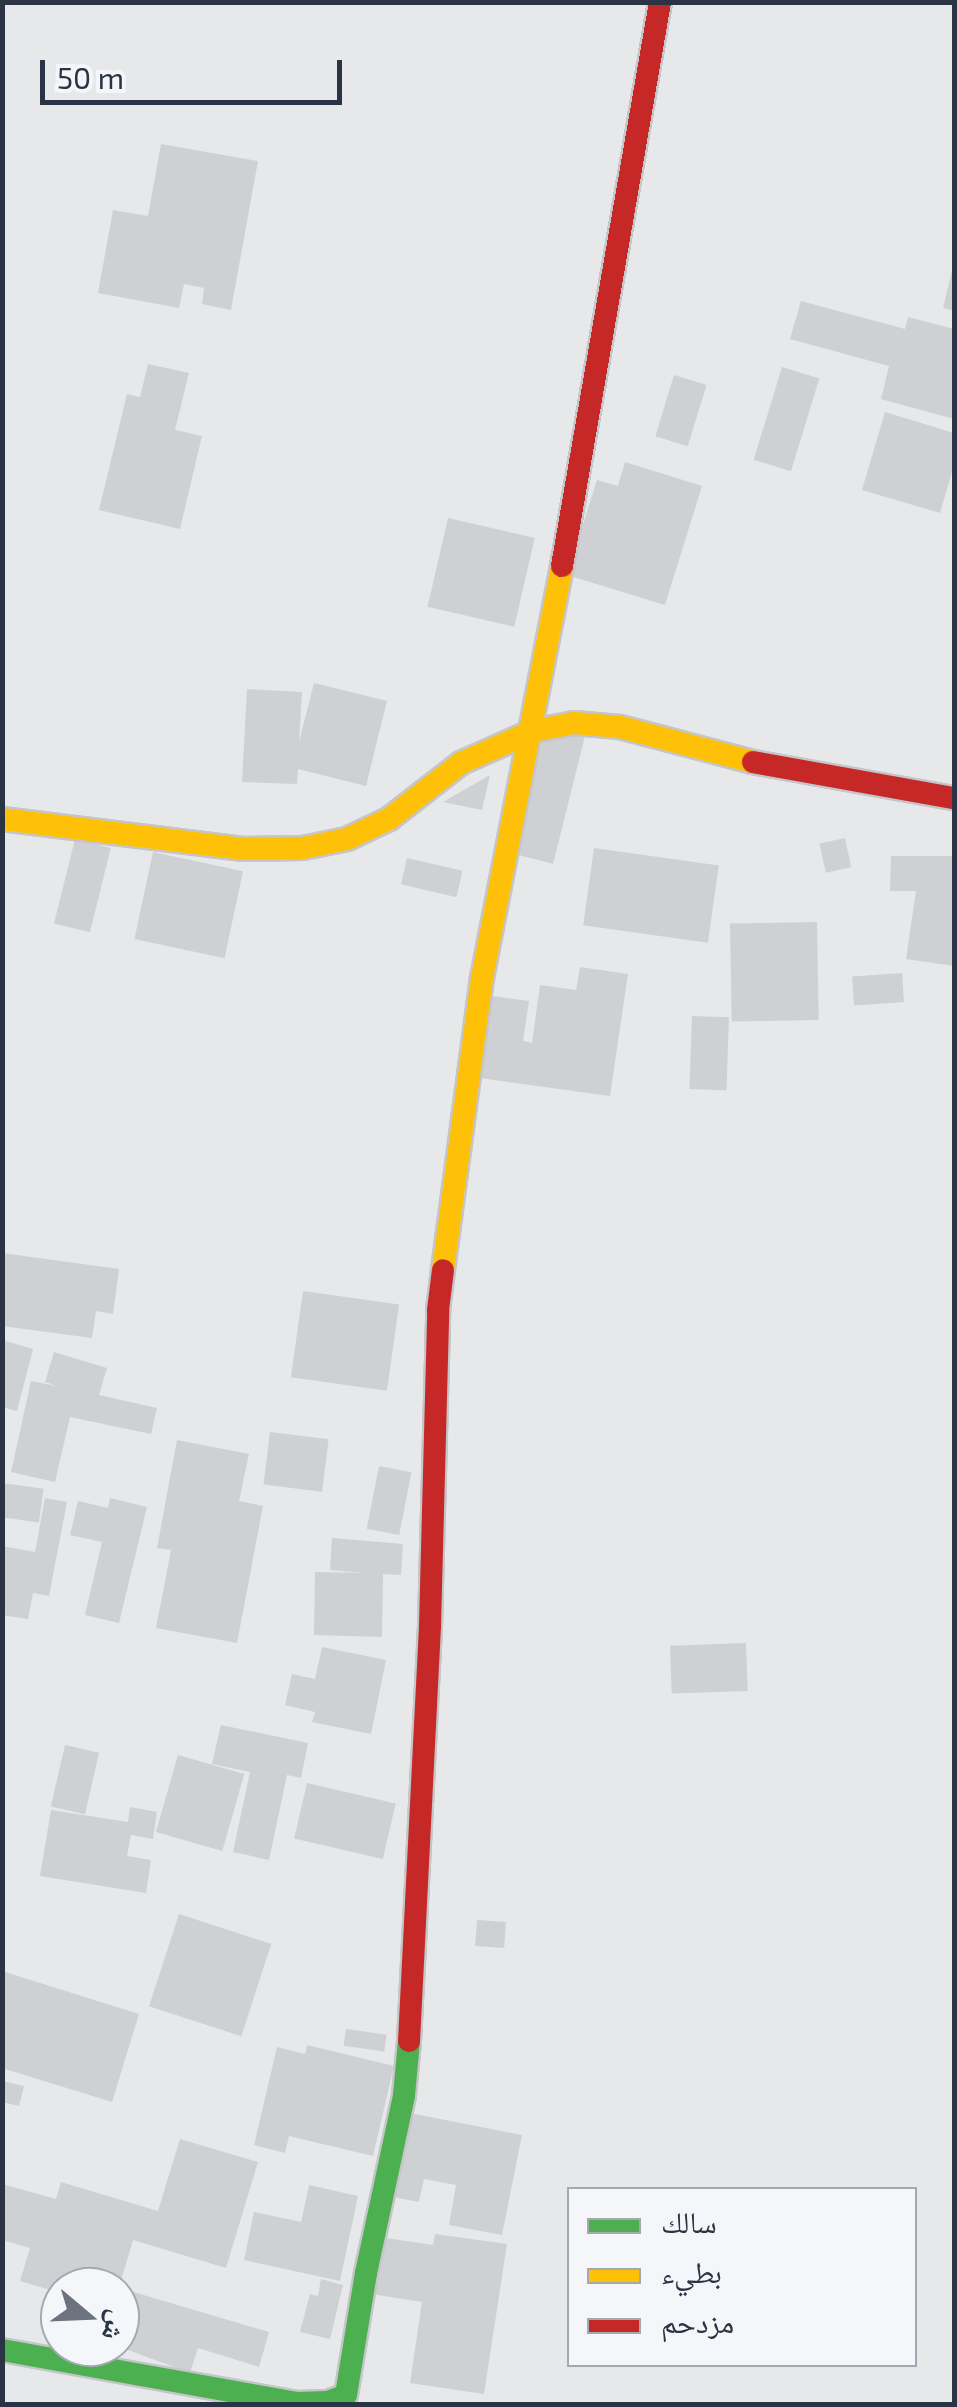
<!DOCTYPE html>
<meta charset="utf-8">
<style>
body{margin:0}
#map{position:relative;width:957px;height:2407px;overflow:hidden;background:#e6e8ea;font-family:"Exo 2","Noto Naskh Arabic",sans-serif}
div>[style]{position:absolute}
.building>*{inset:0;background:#ced0d3;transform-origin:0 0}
.roads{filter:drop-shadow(2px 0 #c4c6c8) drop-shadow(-2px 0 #c4c6c8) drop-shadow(0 2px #c4c6c8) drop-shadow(0 -2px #c4c6c8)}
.fast>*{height:22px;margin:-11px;padding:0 11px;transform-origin:11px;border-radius:11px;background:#4caf50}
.slow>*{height:22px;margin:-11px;padding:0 11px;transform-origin:11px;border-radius:11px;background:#ffc107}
.jam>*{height:22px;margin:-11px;padding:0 11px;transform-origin:11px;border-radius:11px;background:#c62828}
span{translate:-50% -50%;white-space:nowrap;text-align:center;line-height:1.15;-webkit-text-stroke:8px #f4f6f9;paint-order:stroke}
.frame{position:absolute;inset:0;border:5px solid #2b3445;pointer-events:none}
.legend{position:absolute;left:567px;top:2187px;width:350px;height:180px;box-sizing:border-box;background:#f4f6f9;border:2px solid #a4a8b1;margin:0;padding:12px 18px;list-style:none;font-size:30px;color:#2b3445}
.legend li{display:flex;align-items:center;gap:20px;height:50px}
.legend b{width:50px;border:2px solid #a4a8b1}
.north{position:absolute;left:40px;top:2267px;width:100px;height:100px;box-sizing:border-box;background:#f4f6f9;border:2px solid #a4a8b1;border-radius:50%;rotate:109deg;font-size:28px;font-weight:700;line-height:40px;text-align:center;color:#2b3445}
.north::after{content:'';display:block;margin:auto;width:35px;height:45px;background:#6c737f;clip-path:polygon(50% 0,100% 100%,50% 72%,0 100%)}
.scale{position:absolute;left:40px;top:60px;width:302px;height:45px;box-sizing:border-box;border:5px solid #2b3445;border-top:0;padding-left:12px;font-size:30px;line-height:35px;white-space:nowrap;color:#2b3445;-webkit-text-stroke:8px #f4f6f9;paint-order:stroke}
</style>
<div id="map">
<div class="building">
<div style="clip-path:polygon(161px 144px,258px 161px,231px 310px,202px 304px,204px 288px,184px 284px,179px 308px,98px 293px,113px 210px,148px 216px)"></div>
<div style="clip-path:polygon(953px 266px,954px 267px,954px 311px,943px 308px)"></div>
<div style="clip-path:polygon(801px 301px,905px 329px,908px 317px,954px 329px,954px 419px,881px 399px,889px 366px,790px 339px)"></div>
<div style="clip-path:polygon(148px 364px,189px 373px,175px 430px,202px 436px,180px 529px,99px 510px,127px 394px,140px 397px)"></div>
<div style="left:782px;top:367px;width:39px;height:97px;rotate:17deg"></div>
<div style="left:674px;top:375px;width:34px;height:64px;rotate:17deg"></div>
<div style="clip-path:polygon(885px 412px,954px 433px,954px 465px,940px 513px,862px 490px)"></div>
<div style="clip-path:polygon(625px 462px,702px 486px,665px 605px,567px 575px,597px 480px,618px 486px)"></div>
<div style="left:448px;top:518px;width:89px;height:91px;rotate:13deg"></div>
<div style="clip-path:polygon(314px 683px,387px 701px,366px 786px,298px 769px,297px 784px,242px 782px,247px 689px,302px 692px,299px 742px)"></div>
<div style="left:547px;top:723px;width:40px;height:135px;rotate:14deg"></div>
<div style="clip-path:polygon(490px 775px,482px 810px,443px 802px)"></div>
<div style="left:845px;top:838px;width:30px;height:26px;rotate:78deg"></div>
<div style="left:75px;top:839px;width:37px;height:87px;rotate:14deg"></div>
<div style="left:594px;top:848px;width:126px;height:78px;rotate:8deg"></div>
<div style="left:153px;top:852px;width:92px;height:89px;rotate:12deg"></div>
<div style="clip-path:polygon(891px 856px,954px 856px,954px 966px,906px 959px,916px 891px,890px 891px)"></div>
<div style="left:407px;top:858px;width:57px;height:27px;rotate:13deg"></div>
<div style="left:817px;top:922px;width:98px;height:87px;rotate:89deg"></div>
<div style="clip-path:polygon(580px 967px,628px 974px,610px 1096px,480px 1078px,492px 996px,529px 1001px,523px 1041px,532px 1043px,540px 985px,576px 990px)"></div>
<div style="left:902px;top:973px;width:29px;height:50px;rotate:86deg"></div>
<div style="left:692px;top:1016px;width:37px;height:73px;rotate:2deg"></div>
<div style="clip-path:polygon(2px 1253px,119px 1269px,113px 1314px,96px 1311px,92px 1338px,2px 1326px)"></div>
<div style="left:303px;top:1291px;width:97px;height:87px;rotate:8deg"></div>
<div style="clip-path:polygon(2px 1340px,33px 1349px,17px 1411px,2px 1407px)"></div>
<div style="clip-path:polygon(54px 1352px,107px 1368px,99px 1395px,157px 1408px,151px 1434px,70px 1417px,55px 1482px,11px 1472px,31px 1381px,57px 1386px,45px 1382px)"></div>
<div style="left:270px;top:1432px;width:59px;height:53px;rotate:7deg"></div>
<div style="clip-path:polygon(177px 1440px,249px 1454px,239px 1501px,263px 1506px,237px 1643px,156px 1628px,171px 1550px,157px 1548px)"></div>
<div style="left:379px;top:1466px;width:33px;height:64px;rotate:11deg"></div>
<div style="left:2px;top:1483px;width:42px;height:34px;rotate:8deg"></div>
<div style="clip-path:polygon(45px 1498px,67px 1502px,49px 1596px,33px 1593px,28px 1619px,2px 1615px,2px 1546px,35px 1552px)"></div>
<div style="clip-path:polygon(110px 1498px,147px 1507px,119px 1623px,85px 1615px,102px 1542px,70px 1535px,78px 1501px,108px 1508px)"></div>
<div style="clip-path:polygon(332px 1538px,403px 1544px,401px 1575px,383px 1574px,382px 1637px,314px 1635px,315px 1572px,365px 1573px,330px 1570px)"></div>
<div style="left:746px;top:1643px;width:48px;height:76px;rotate:88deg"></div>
<div style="clip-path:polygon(322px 1647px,386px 1660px,371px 1734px,312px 1722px,315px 1712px,285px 1705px,292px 1674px,315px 1679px)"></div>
<div style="clip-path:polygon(221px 1725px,308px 1743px,301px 1778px,287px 1775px,269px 1860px,233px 1852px,250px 1772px,212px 1764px)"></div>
<div style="left:65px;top:1745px;width:35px;height:63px;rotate:13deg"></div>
<div style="left:178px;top:1755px;width:69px;height:80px;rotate:16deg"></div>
<div style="left:307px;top:1783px;width:91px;height:57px;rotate:13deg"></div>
<div style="clip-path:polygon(130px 1807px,157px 1812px,153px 1839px,131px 1835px,127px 1856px,151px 1860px,146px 1893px,40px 1876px,51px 1810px,128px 1822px)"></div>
<div style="left:179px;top:1914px;width:97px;height:97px;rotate:18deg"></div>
<div style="left:477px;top:1920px;width:29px;height:26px;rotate:4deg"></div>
<div style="clip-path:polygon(2px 1971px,139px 2014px,112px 2102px,2px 2068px)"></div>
<div style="left:346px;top:2029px;width:41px;height:17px;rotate:8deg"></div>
<div style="clip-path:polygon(307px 2045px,394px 2066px,373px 2156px,289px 2136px,285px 2153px,254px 2145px,277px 2047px,305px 2054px)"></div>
<div style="clip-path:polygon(2px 2081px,24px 2086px,19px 2106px,2px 2102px)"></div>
<div style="clip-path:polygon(410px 2113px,522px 2135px,502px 2235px,449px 2225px,456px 2185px,424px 2179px,419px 2202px,393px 2197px)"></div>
<div style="clip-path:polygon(180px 2139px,258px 2162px,226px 2268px,133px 2240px,119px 2287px,60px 2287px,60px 2293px,20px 2281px,30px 2248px,2px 2240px,2px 2184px,56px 2199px,61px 2182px,158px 2211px)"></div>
<div style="clip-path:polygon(309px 2185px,358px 2196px,340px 2281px,244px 2260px,254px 2212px,301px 2222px)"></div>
<div style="clip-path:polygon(435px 2234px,507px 2244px,484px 2394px,410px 2383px,422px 2302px,371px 2294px,379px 2237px,433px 2245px)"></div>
<div style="clip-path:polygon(321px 2279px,343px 2285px,330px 2339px,300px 2332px,310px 2294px,318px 2296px)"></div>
<div style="clip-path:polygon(120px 2288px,269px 2332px,259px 2367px,198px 2348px,190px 2373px,120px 2347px)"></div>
</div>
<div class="roads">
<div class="fast">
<div style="left:2px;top:2350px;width:300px;rotate:10.2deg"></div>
<div style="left:297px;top:2403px;width:31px;rotate:-2deg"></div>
<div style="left:328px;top:2402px;width:19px;rotate:-21deg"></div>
<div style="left:346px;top:2395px;width:124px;rotate:-80.7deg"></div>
<div style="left:366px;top:2273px;width:182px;rotate:-77.9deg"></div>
<div style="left:404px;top:2095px;width:54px;rotate:-84.7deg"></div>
</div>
<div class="slow">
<div style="left:2px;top:819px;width:243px;rotate:7.1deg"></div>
<div style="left:243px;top:849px;width:60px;rotate:-1deg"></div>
<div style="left:303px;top:848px;width:45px;rotate:-11.6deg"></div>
<div style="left:347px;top:839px;width:47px;rotate:-25.5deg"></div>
<div style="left:389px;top:819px;width:91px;rotate:-37.9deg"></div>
<div style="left:461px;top:763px;width:79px;rotate:-24deg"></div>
<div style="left:533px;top:731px;width:42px;rotate:-11deg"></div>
<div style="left:574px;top:723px;width:46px;rotate:5deg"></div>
<div style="left:620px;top:727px;width:138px;rotate:14.7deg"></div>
<div style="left:443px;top:1270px;width:295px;rotate:-82.4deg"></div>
<div style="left:482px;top:978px;width:420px;rotate:-79deg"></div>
</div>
<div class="jam">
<div style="left:562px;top:566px;width:572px;rotate:-80.14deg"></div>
<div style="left:753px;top:762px;width:204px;rotate:10.2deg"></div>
<div style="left:409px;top:2041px;width:416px;rotate:-87.1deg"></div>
<div style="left:430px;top:1626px;width:316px;rotate:-88.5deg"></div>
<div style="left:438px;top:1310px;width:40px;rotate:-82.9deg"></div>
</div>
</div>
<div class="frame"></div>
<ul class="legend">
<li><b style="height:12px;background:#4caf50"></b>سالك</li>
<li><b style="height:12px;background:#ffc107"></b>بطيء</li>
<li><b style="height:12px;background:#c62828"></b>مزدحم</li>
</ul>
<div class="north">ش</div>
<div class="scale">50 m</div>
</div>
